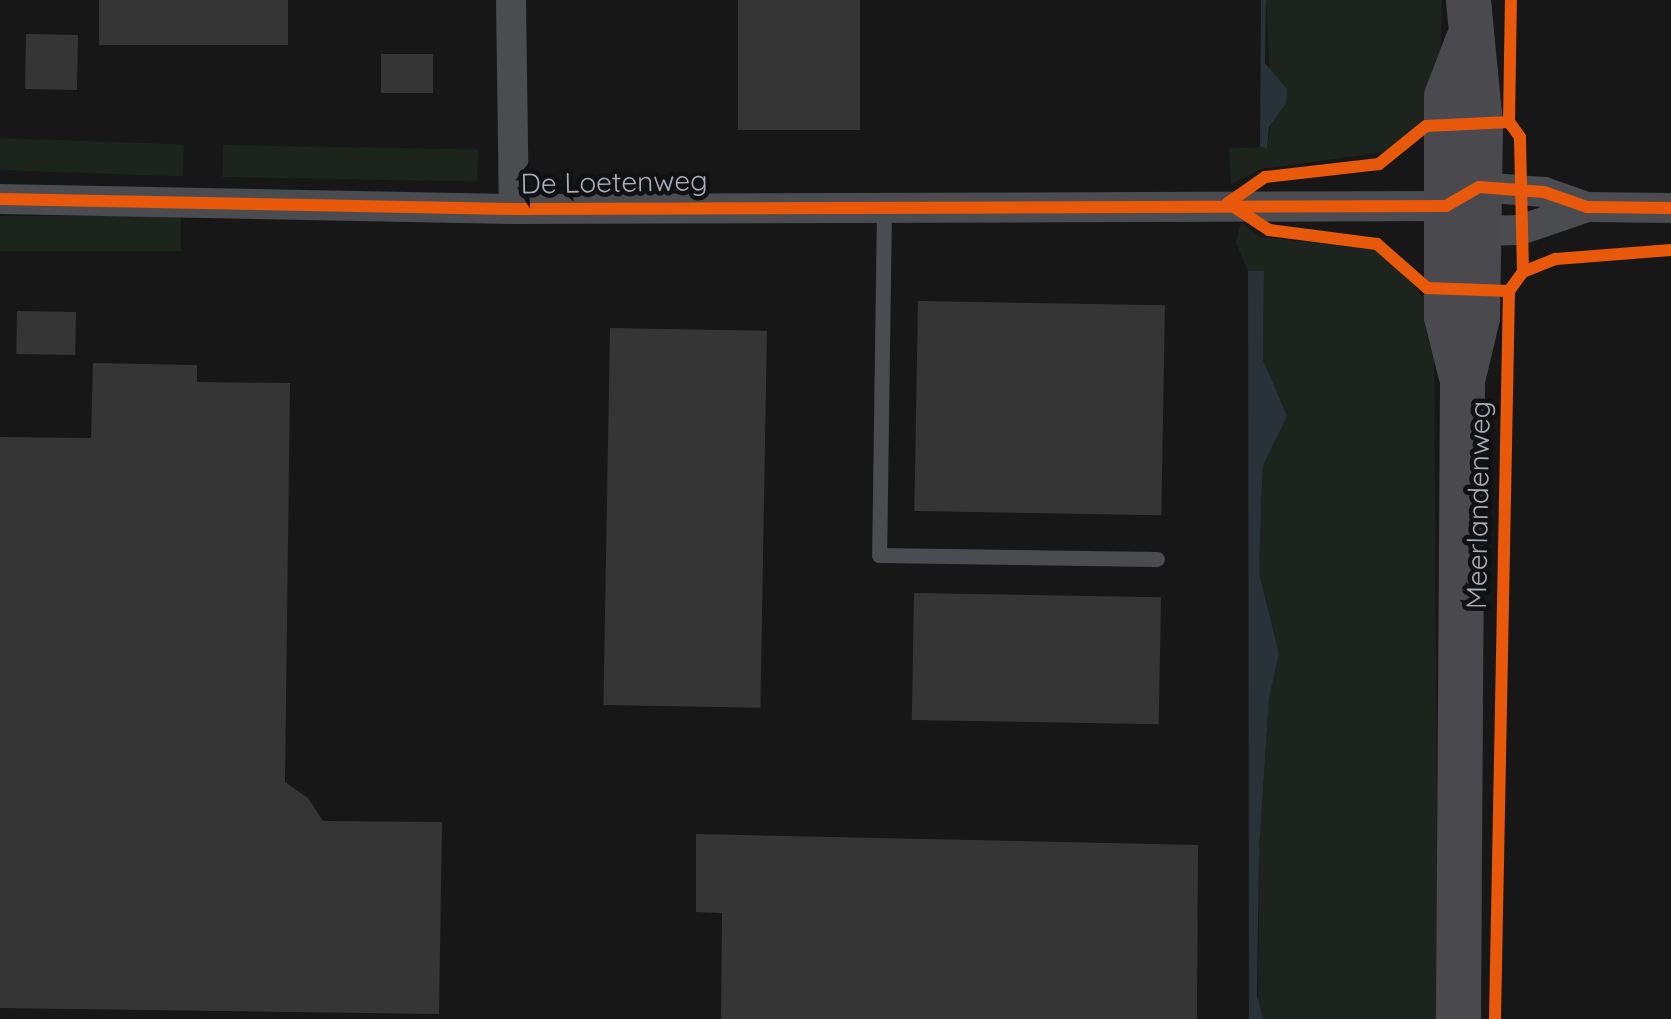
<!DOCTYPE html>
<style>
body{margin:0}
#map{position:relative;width:1671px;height:1019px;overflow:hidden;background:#171717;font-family:Quicksand,sans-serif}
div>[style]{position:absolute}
.green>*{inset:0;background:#1d241e;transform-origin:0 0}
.water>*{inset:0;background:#2a3239}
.building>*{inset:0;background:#353536;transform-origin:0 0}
.lane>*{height:15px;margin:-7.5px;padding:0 7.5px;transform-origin:7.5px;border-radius:7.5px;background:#4b4c50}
.street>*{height:30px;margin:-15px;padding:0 15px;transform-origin:15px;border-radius:15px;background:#4b4c50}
.secondary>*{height:45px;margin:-22.5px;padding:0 22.5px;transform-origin:22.5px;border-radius:22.5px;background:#4a4a4e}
.cycleway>*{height:12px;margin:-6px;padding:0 6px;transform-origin:6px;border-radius:6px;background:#e8590c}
span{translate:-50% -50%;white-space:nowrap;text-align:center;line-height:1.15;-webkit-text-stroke:9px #111113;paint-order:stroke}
.street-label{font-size:28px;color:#a8adb8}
</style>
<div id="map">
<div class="green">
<div style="clip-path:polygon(1266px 0,1442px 0,1439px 99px,1426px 118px,1386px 152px,1261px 169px,1231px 184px,1229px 148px,1267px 147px,1272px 119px)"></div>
<div style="left:0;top:138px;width:184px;height:32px;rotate:2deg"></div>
<div style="left:223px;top:145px;width:255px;height:32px;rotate:1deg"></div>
<div style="left:0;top:216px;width:181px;height:35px"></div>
<div style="clip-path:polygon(1241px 222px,1260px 237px,1376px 249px,1401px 265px,1421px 295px,1429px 295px,1434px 313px,1438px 1019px,1263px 1019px,1258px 1010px,1259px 850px,1269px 698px,1279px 654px,1259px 573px,1263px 466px,1287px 416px,1263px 360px,1264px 271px,1248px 271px,1236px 243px)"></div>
</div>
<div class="water">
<div style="clip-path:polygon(1261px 0,1266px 0,1265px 63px,1287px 89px,1286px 103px,1269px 127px,1267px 148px,1260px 147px)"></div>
<div style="clip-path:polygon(1248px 271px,1264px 271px,1263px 360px,1287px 416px,1263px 466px,1262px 484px,1259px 573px,1279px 654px,1269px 698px,1259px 850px,1257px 996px,1263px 1019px,1249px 1019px)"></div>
</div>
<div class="building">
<div style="left:99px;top:0;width:189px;height:45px"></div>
<div style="left:738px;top:0;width:122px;height:130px"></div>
<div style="left:26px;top:34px;width:52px;height:55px;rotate:1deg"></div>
<div style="left:381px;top:54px;width:52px;height:39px"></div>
<div style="left:918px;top:301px;width:247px;height:210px;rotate:1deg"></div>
<div style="left:17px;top:311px;width:59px;height:43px;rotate:1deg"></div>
<div style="left:610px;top:328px;width:157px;height:377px;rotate:1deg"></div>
<div style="clip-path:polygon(93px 363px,197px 365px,197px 382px,290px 383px,285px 782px,308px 798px,323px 821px,442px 822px,439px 1014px,0 1008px,0 437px,91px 438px)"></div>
<div style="left:914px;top:593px;width:247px;height:127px;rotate:1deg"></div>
<div style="clip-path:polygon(696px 834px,1198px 845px,1197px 1019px,721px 1019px,722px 913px,696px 912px)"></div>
</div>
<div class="lane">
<div style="left:884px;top:207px;width:348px;rotate:90.8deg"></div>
<div style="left:879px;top:555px;width:278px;rotate:0.8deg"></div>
</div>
<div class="street">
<div style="left:511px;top:0;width:209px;rotate:89.2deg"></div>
<div style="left:0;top:199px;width:514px;rotate:1.11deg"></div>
<div style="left:514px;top:209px;width:932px;rotate:-0.18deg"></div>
<div style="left:1446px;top:206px;width:38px;rotate:-30deg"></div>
<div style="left:1479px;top:187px;width:65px;rotate:4.4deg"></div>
<div style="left:1544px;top:192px;width:46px;rotate:19.2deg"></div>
<div style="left:1587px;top:207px;width:84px;rotate:0.7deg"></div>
<div style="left:1463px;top:220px;width:19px;rotate:36deg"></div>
<div style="left:1478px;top:231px;width:42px;rotate:-1.4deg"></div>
<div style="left:1520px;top:230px;width:71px;rotate:-18.9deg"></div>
</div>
<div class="secondary">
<div style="left:1460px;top:373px;width:59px;rotate:-103.8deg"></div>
<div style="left:1446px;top:316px;width:220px;rotate:-90deg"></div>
<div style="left:1446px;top:96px;width:59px;rotate:-69.1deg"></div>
<div style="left:1458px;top:1019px;width:639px;rotate:-89.64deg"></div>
<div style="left:1462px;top:380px;width:65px;rotate:-76.6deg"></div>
<div style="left:1477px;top:317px;width:194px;rotate:-89.1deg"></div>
<div style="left:1480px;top:123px;width:124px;rotate:-95.6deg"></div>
</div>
<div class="cycleway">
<div style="left:0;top:199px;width:514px;rotate:1.11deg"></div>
<div style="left:514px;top:209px;width:932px;rotate:-0.18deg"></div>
<div style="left:1446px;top:206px;width:38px;rotate:-30deg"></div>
<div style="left:1479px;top:187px;width:65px;rotate:4.4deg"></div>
<div style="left:1544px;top:192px;width:46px;rotate:19.2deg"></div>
<div style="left:1587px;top:207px;width:84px;rotate:0.7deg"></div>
<div style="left:1228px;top:203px;width:49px;rotate:33.4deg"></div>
<div style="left:1269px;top:230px;width:109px;rotate:7.4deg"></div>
<div style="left:1377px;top:244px;width:67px;rotate:41.3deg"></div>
<div style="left:1427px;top:288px;width:82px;rotate:2.1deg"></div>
<div style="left:1228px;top:203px;width:45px;rotate:-35.1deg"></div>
<div style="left:1265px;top:177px;width:115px;rotate:-6.5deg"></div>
<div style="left:1379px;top:164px;width:60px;rotate:-39deg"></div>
<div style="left:1426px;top:126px;width:83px;rotate:-2.8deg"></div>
<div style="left:1523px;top:272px;width:35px;rotate:-22deg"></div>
<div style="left:1556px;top:259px;width:115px;rotate:-4.5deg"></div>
<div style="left:1495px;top:1019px;width:728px;rotate:-88.9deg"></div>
<div style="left:1509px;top:291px;width:24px;rotate:-54deg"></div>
<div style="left:1523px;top:272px;width:135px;rotate:-91.3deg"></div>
<div style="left:1520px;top:137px;width:19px;rotate:-126deg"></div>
<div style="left:1509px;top:122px;width:122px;rotate:-89.1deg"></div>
</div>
<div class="street-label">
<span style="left:614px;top:182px;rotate:-1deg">De Loetenweg</span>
<span style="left:1478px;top:505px;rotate:-89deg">Meerlandenweg</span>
</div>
</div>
